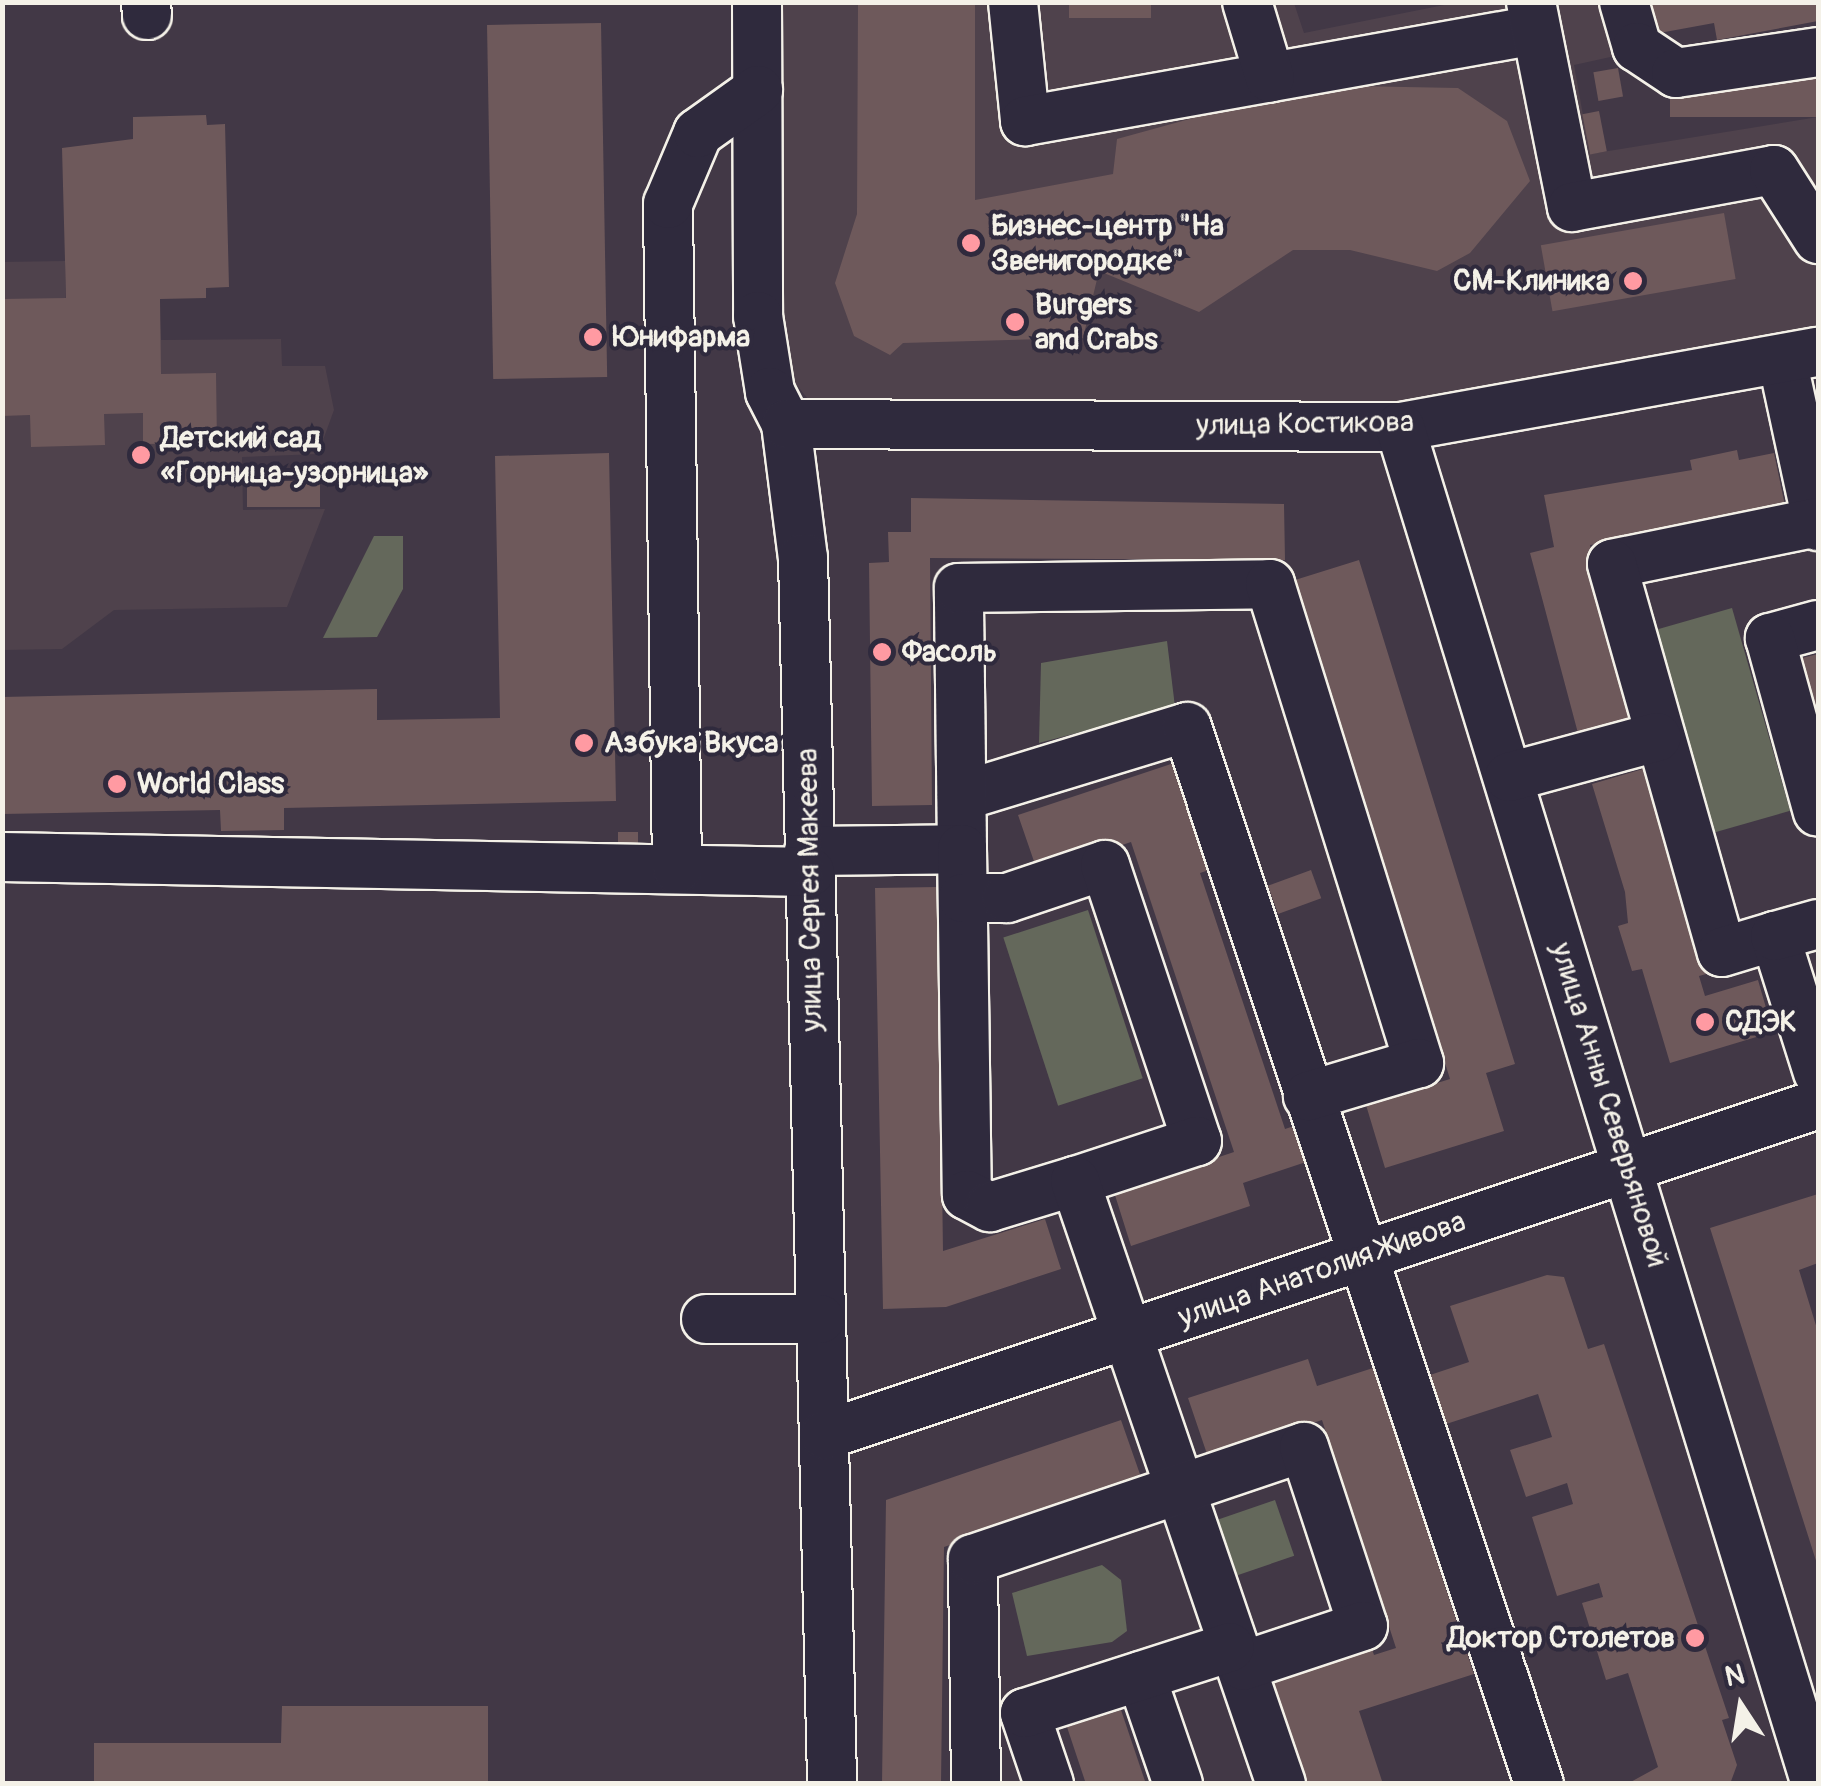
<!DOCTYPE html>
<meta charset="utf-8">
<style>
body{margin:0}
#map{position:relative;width:1821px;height:1786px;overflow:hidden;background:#423846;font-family:Pangolin,sans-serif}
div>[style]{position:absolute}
.built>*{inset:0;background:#4f424c}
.green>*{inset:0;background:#64685b;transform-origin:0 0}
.building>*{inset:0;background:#6e595b;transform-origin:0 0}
.roads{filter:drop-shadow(2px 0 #f4f1e8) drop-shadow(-2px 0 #f4f1e8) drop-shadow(0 2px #f4f1e8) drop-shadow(0 -2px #f4f1e8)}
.minor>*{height:48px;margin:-24px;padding:0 24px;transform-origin:24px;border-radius:24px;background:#2f2a3d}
.dots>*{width:28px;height:28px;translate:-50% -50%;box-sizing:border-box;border:5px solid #2f2a3d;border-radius:50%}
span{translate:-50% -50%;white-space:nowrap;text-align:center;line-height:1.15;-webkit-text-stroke:8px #2f2a3d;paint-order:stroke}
.poi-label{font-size:30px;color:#f4f1e8;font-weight:700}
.left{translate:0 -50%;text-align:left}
.right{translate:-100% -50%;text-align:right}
.street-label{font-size:30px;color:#f4f1e8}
.frame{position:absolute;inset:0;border:5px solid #f4f1e8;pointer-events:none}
.north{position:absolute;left:1691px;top:1656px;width:100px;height:100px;-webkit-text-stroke:8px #2f2a3d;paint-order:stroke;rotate:348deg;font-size:28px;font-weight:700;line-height:40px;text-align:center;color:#f4f1e8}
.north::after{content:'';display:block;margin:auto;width:35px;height:45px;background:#f4f1e8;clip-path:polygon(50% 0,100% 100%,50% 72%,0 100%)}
</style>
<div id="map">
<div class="built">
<div style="clip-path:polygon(774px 3px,1294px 3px,1304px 33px,1454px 3px,1605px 3px,1615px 56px,1574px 65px,1590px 154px,1818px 117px,1818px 333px,1377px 412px,812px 404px,779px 363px)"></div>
<div style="clip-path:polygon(65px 261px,66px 307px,95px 319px,160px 318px,161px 340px,281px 339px,282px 366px,325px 366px,334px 410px,318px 454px,242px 457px,243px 510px,325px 509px,287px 607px,114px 610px,62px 649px,3px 650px,2px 262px)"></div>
</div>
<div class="green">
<div style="clip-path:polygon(374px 536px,403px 536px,403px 589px,377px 637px,323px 638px)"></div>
<div style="left:1732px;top:608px;width:211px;height:79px;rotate:74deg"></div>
<div style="clip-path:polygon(1167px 641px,1175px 707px,1039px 743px,1041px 663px)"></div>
<div style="left:1088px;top:910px;width:177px;height:89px;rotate:72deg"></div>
<div style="left:1275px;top:1500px;width:59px;height:60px;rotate:71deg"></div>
<div style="clip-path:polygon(1102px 1565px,1121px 1580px,1127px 1631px,1112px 1642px,1027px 1656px,1012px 1593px)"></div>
</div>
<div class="building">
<div style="clip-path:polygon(858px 2px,975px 2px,975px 200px,1113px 174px,1117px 139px,1262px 99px,1352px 86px,1458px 88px,1507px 121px,1530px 181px,1470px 253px,1437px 271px,1350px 250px,1293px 250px,1199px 312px,1099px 271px,1083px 338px,903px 343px,890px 355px,854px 336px,835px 283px,857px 214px)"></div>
<div style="left:1069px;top:2px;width:82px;height:16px"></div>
<div style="clip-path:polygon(1637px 2px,1818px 2px,1818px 21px,1717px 40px,1714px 23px,1643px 36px)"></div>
<div style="left:601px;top:23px;width:354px;height:114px;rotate:89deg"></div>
<div style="left:1618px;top:68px;width:29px;height:25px;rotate:80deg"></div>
<div style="left:1818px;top:69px;width:48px;height:148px;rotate:90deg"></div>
<div style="left:1599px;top:111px;width:41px;height:17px;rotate:79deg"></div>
<div style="clip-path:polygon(206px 115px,207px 125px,225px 124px,229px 287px,206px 288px,206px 298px,160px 299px,161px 374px,216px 373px,217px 443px,143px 444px,143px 413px,104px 414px,105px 445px,31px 447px,30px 415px,2px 416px,2px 299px,66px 298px,62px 148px,133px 139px,133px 117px)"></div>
<div style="left:1724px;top:213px;width:67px;height:186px;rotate:80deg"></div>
<div style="clip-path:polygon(1737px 450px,1739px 460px,1774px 453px,1787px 515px,1590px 545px,1636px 722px,1579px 737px,1530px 553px,1554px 547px,1544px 495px,1692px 470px,1690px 460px)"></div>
<div style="clip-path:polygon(609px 453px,616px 801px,284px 808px,284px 830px,221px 831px,220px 810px,2px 814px,2px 697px,377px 689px,377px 720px,500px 718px,495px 456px)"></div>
<div style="left:320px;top:481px;width:26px;height:73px;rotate:90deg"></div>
<div style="clip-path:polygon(911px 498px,1284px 504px,1285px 560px,930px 558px,932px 805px,872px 806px,869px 563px,889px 562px,888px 532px,911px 532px)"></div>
<div style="clip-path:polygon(1359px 560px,1515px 1064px,1486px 1073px,1504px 1131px,1385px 1168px,1366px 1105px,1450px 1079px,1295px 580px)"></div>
<div style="clip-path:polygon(1818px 654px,1818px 714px,1817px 714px,1802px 658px)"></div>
<div style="clip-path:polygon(1174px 763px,1209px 870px,1200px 873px,1285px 1129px,1294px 1126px,1306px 1162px,1243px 1183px,1250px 1206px,1131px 1246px,1114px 1192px,1234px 1152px,1131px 842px,1038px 873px,1018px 815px)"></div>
<div style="clip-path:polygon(1653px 766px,1710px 973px,1699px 976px,1705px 996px,1758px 980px,1773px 1032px,1670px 1063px,1642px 969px,1632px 971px,1618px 926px,1628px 923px,1625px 892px,1592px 784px)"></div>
<div style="left:618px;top:832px;width:20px;height:27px"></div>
<div style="left:1311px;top:870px;width:30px;height:46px;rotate:70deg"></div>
<div style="clip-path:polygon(938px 887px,943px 1251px,1045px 1219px,1061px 1269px,946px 1307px,883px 1309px,875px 888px)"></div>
<div style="clip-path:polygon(1818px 1194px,1818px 1263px,1799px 1270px,1818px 1332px,1818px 1567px,1710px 1228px)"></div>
<div style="clip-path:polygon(1547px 1275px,1564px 1277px,1588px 1349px,1604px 1344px,1729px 1718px,1722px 1720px,1737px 1765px,1730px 1784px,1627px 1784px,1658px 1767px,1628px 1673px,1606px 1680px,1582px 1603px,1603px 1597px,1599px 1583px,1557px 1596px,1532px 1517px,1573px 1504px,1567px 1483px,1526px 1497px,1510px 1450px,1552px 1437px,1538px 1394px,1437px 1427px,1421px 1378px,1469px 1362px,1450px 1306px)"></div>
<div style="clip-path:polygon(1308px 1359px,1317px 1386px,1373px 1368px,1474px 1674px,1359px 1711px,1383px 1784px,1306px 1784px,1272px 1678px,1371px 1646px,1374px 1655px,1396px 1648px,1322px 1420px,1208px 1457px,1188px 1398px)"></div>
<div style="clip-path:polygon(1121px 1420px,1142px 1480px,944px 1547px,941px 1784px,882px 1784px,886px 1500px)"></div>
<div style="clip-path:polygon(282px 1706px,488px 1706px,488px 1784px,94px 1784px,94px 1743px,281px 1743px)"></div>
<div style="clip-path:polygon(1121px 1710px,1146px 1784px,1086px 1784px,1067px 1727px)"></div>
</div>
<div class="roads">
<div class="minor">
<div style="left:146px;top:2px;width:13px;rotate:86deg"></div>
<div style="left:757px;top:2px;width:314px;rotate:89.8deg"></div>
<div style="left:758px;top:316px;width:77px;rotate:81deg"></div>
<div style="left:770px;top:392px;width:36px;rotate:63deg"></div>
<div style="left:786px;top:424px;width:135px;rotate:82.8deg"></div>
<div style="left:803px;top:558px;width:1226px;rotate:88.64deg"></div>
<div style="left:1013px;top:2px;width:120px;rotate:84.2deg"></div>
<div style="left:1025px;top:121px;width:519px;rotate:-10.1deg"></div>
<div style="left:1247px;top:2px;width:79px;rotate:73.2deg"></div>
<div style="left:1531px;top:2px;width:209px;rotate:78.7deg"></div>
<div style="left:1572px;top:207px;width:205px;rotate:-10.4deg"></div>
<div style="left:1774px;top:170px;width:82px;rotate:57.5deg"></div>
<div style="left:1624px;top:2px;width:47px;rotate:73.9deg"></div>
<div style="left:1637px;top:47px;width:47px;rotate:33.7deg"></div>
<div style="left:1676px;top:73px;width:144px;rotate:-8.4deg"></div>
<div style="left:1782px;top:359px;width:171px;rotate:77.8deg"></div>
<div style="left:786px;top:424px;width:614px;rotate:0.28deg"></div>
<div style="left:1400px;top:427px;width:425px;rotate:-10.2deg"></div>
<div style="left:1400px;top:427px;width:1419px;rotate:72.96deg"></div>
<div style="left:1818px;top:522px;width:210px;rotate:168.5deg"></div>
<div style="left:1612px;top:564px;width:403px;rotate:74.2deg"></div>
<div style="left:1722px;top:952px;width:55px;rotate:-16.8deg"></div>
<div style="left:1775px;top:936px;width:143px;rotate:72.5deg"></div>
<div style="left:1818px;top:625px;width:50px;rotate:164.8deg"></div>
<div style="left:1770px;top:638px;width:180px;rotate:74.6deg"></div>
<div style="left:1509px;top:777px;width:153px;rotate:-15.1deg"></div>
<div style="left:962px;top:796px;width:235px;rotate:-17deg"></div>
<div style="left:1187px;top:727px;width:1114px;rotate:71.58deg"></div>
<div style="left:962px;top:849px;width:261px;rotate:-90.7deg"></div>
<div style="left:959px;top:588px;width:311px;rotate:-0.7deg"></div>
<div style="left:1270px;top:584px;width:502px;rotate:72.72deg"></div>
<div style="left:1419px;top:1063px;width:116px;rotate:163.4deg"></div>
<div style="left:809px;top:851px;width:153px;rotate:-0.7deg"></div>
<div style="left:962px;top:849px;width:346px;rotate:89.2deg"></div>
<div style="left:967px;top:1195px;width:26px;rotate:28deg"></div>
<div style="left:990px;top:1207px;width:89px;rotate:-17deg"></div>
<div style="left:2px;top:857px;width:808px;rotate:1.06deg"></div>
<div style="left:677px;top:869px;width:665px;rotate:-90.78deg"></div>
<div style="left:668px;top:204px;width:77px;rotate:-67.1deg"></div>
<div style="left:698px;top:133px;width:74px;rotate:-35.6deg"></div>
<div style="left:963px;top:898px;width:44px"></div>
<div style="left:1007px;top:898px;width:103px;rotate:-18.6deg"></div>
<div style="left:1105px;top:865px;width:291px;rotate:71.6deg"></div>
<div style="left:1197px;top:1141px;width:128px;rotate:161.8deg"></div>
<div style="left:1075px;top:1181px;width:637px;rotate:71.14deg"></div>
<div style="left:1775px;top:936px;width:45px;rotate:-15.6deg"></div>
<div style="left:706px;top:1319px;width:114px"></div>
<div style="left:825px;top:1435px;width:1047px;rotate:-18.43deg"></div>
<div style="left:1141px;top:1676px;width:114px;rotate:71.1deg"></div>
<div style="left:976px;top:1784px;width:225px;rotate:-90.8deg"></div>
<div style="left:973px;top:1559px;width:349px;rotate:-18.7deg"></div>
<div style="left:1304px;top:1447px;width:188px;rotate:71.8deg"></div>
<div style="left:1363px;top:1626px;width:126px;rotate:161.6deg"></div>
<div style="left:1049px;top:1784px;width:75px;rotate:-108.7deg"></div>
<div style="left:1025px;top:1713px;width:215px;rotate:-17.8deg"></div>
</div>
</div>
<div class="dots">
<div style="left:971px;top:243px;background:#ff9aa2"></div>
<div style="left:1633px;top:281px;background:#ff9aa2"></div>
<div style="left:1015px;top:322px;background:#ff9aa2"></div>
<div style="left:593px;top:337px;background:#ff9aa2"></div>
<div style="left:141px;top:455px;background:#ff9aa2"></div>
<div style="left:882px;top:652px;background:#ff9aa2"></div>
<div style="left:584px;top:743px;background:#ff9aa2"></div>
<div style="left:117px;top:784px;background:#ff9aa2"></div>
<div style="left:1705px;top:1022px;background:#ff9aa2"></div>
<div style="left:1695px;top:1638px;background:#ff9aa2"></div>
</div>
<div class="poi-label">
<span class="left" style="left:991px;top:243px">Бизнес-центр "На<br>Звенигородке"</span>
<span class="right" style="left:1610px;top:281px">СМ-Клиника</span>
<span class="left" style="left:1035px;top:322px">Burgers<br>and Crabs</span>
<span class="left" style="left:613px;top:337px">Юнифарма</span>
<span class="left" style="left:161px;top:455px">Детский сад<br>«Горница-узорница»</span>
<span class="left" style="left:902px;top:652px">Фасоль</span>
<span class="left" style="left:604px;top:743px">Азбука Вкуса</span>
<span class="left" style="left:137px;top:784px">World Class</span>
<span class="left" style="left:1725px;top:1022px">СДЭК</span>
<span class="right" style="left:1675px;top:1638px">Доктор Столетов</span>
</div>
<div class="street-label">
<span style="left:1305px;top:424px;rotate:-1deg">улица Костикова</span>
<span style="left:810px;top:890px;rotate:-91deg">улица Сергея Макеева</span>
<span style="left:1609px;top:1105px;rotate:73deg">улица Анны Северьяновой</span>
<span style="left:1322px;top:1270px;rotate:-19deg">улица Анатолия Живова</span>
</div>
<div class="frame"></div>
<div class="north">N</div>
</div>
